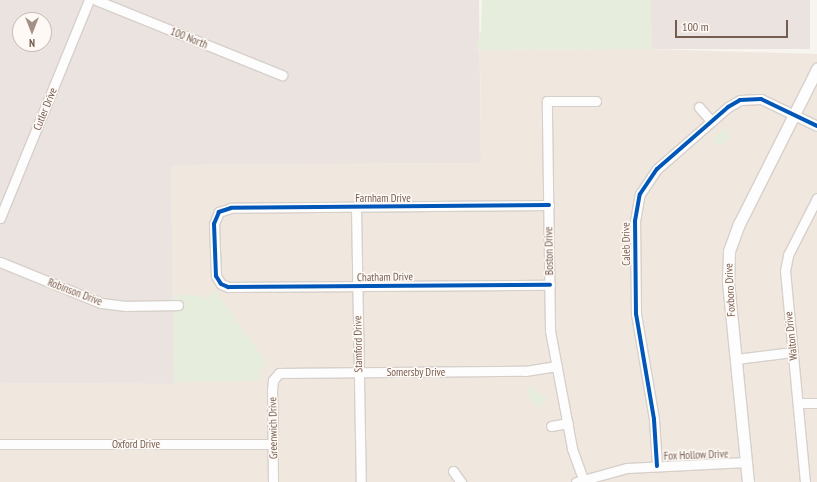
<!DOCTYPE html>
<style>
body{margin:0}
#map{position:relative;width:817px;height:482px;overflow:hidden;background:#f8f4f0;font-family:"PT Sans Narrow",sans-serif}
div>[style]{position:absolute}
.residential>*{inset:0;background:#f0e7df}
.industrial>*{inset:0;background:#eae3df;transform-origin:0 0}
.green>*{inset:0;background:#e7eddc;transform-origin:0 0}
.roads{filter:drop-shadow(1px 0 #d6d0cb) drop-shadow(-1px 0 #d6d0cb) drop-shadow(0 1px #d6d0cb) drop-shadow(0 -1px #d6d0cb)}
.minor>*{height:9px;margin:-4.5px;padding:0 4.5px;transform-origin:4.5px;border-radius:4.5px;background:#fefdfd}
.tertiary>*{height:11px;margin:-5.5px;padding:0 5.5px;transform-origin:5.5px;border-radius:5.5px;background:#fefdfd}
.cycleway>*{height:4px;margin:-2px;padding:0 2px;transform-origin:2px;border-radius:2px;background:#0057b8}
span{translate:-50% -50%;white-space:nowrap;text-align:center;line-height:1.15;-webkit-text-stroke:3px #fef9f4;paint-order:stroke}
.street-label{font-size:11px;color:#755c51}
.north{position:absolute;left:12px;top:12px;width:40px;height:40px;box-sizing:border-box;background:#fef9f4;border:1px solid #c7bab3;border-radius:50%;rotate:180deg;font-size:11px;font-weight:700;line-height:16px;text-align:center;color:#755c51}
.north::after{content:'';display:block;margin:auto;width:14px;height:18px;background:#a39189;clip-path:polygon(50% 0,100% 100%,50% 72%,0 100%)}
.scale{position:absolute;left:675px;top:20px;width:113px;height:18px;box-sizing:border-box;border:2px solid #755c51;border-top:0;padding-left:5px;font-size:12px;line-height:14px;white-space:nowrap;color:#755c51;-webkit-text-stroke:3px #fef9f4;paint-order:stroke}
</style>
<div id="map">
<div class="residential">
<div style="clip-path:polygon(650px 49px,817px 54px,817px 482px,0 482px,0 383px,174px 384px,171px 165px,481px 163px,480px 50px)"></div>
</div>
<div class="industrial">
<div style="clip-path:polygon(evenodd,0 0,479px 0,481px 163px,171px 165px,174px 384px,0 383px,0 0,20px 20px,44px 20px,44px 44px,20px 44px,20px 20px)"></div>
<div style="left:649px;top:0;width:161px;height:49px"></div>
</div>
<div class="green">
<div style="clip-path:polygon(482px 0,651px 0,652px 49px,476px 50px,481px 31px)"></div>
<div style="left:724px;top:128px;width:11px;height:16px;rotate:49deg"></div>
<div style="clip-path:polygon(215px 290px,267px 363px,261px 369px,260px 381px,174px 382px,174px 295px,197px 295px,207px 298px)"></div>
<div style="clip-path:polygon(528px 386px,547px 397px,541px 407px,529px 400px)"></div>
</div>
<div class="roads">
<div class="minor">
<div style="left:96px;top:0;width:201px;rotate:22deg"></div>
<div style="left:699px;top:107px;width:18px;rotate:49deg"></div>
<div style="left:549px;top:205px;width:318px;rotate:179.5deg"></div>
<div style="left:231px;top:208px;width:13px;rotate:162deg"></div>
<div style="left:219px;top:212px;width:13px;rotate:113deg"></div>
<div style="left:214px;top:224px;width:52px;rotate:87.8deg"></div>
<div style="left:216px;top:276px;width:9px;rotate:58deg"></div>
<div style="left:221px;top:284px;width:8px;rotate:23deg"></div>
<div style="left:228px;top:287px;width:322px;rotate:-0.4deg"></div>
<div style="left:356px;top:207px;width:275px;rotate:89deg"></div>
<div style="left:0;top:218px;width:235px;rotate:-67.8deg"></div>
<div style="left:0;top:262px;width:109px;rotate:22.1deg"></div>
<div style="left:101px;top:303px;width:25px;rotate:7deg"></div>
<div style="left:126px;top:306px;width:52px;rotate:-1.1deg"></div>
<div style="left:736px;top:359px;width:57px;rotate:-7deg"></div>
<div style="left:798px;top:403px;width:19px"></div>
<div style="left:551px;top:426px;width:17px;rotate:-10deg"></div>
<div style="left:0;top:444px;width:273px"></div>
<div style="left:657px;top:466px;width:47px;rotate:-93.7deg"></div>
<div style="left:654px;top:419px;width:107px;rotate:-99.7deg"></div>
<div style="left:636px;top:314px;width:93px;rotate:-90.6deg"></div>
<div style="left:635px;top:221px;width:27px;rotate:-80deg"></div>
<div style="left:640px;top:194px;width:30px;rotate:-56deg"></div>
<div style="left:657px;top:169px;width:94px;rotate:-41.1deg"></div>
<div style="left:728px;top:107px;width:14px;rotate:-30deg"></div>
<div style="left:740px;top:100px;width:21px;rotate:-3deg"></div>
<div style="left:761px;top:99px;width:62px;rotate:25.7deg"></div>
<div style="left:453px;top:471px;width:14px;rotate:54deg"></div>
<div style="left:583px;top:479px;width:33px;rotate:-110deg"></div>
<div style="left:572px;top:448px;width:120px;rotate:-100.6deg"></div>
<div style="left:550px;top:330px;width:229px;rotate:-90.8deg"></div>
<div style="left:547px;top:101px;width:49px"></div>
<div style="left:273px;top:482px;width:92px;rotate:-90.6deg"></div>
<div style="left:272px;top:390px;width:10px;rotate:-84deg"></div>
<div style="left:273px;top:380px;width:9px;rotate:-49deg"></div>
<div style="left:279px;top:373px;width:246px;rotate:-0.5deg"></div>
<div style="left:525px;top:371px;width:32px;rotate:-9deg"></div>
<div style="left:576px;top:482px;width:53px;rotate:-15.4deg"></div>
<div style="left:627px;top:468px;width:120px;rotate:-2.9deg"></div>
<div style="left:805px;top:482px;width:212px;rotate:-95.4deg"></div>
<div style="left:785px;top:271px;width:16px;rotate:-79deg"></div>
<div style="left:788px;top:255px;width:64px;rotate:-63deg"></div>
</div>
<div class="tertiary">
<div style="left:748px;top:482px;width:201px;rotate:-95.7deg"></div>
<div style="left:728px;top:282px;width:31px;rotate:-88deg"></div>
<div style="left:729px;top:251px;width:29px;rotate:-70deg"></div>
<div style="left:739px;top:224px;width:174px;rotate:-63.3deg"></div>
</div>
</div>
<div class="cycleway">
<div style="left:549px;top:205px;width:318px;rotate:179.5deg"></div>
<div style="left:231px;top:208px;width:13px;rotate:162deg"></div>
<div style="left:219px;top:212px;width:13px;rotate:113deg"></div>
<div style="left:214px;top:224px;width:52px;rotate:87.8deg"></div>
<div style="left:216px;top:276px;width:9px;rotate:58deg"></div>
<div style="left:221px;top:284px;width:8px;rotate:23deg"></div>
<div style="left:228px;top:287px;width:322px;rotate:-0.4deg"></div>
<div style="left:657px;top:466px;width:47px;rotate:-93.7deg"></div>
<div style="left:654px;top:419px;width:107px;rotate:-99.7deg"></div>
<div style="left:636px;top:314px;width:93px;rotate:-90.6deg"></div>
<div style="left:635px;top:221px;width:27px;rotate:-80deg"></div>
<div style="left:640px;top:194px;width:30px;rotate:-56deg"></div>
<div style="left:657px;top:169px;width:94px;rotate:-41.1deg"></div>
<div style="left:728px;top:107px;width:14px;rotate:-30deg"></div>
<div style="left:740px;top:100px;width:21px;rotate:-3deg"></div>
<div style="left:761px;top:99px;width:62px;rotate:25.7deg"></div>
</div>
<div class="street-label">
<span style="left:189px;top:38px;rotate:22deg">100 North</span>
<span style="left:45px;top:109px;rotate:-68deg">Cutler Drive</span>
<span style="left:383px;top:198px">Farnham Drive</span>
<span style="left:626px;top:244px;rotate:-91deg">Caleb Drive</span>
<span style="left:549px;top:251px;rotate:-91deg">Boston Drive</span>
<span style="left:385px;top:277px;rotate:-1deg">Chatham Drive</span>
<span style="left:730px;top:290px;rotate:-93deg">Foxboro Drive</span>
<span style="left:75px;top:292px;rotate:21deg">Robinson Drive</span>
<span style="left:791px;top:336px;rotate:-96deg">Walton Drive</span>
<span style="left:358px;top:344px;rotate:-91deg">Stamford Drive</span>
<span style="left:416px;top:372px">Somersby Drive</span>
<span style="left:273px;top:428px;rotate:-91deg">Greenwich Drive</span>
<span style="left:136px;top:444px">Oxford Drive</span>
<span style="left:696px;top:455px;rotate:-2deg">Fox Hollow Drive</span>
</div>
<div class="north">N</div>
<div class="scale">100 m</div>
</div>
